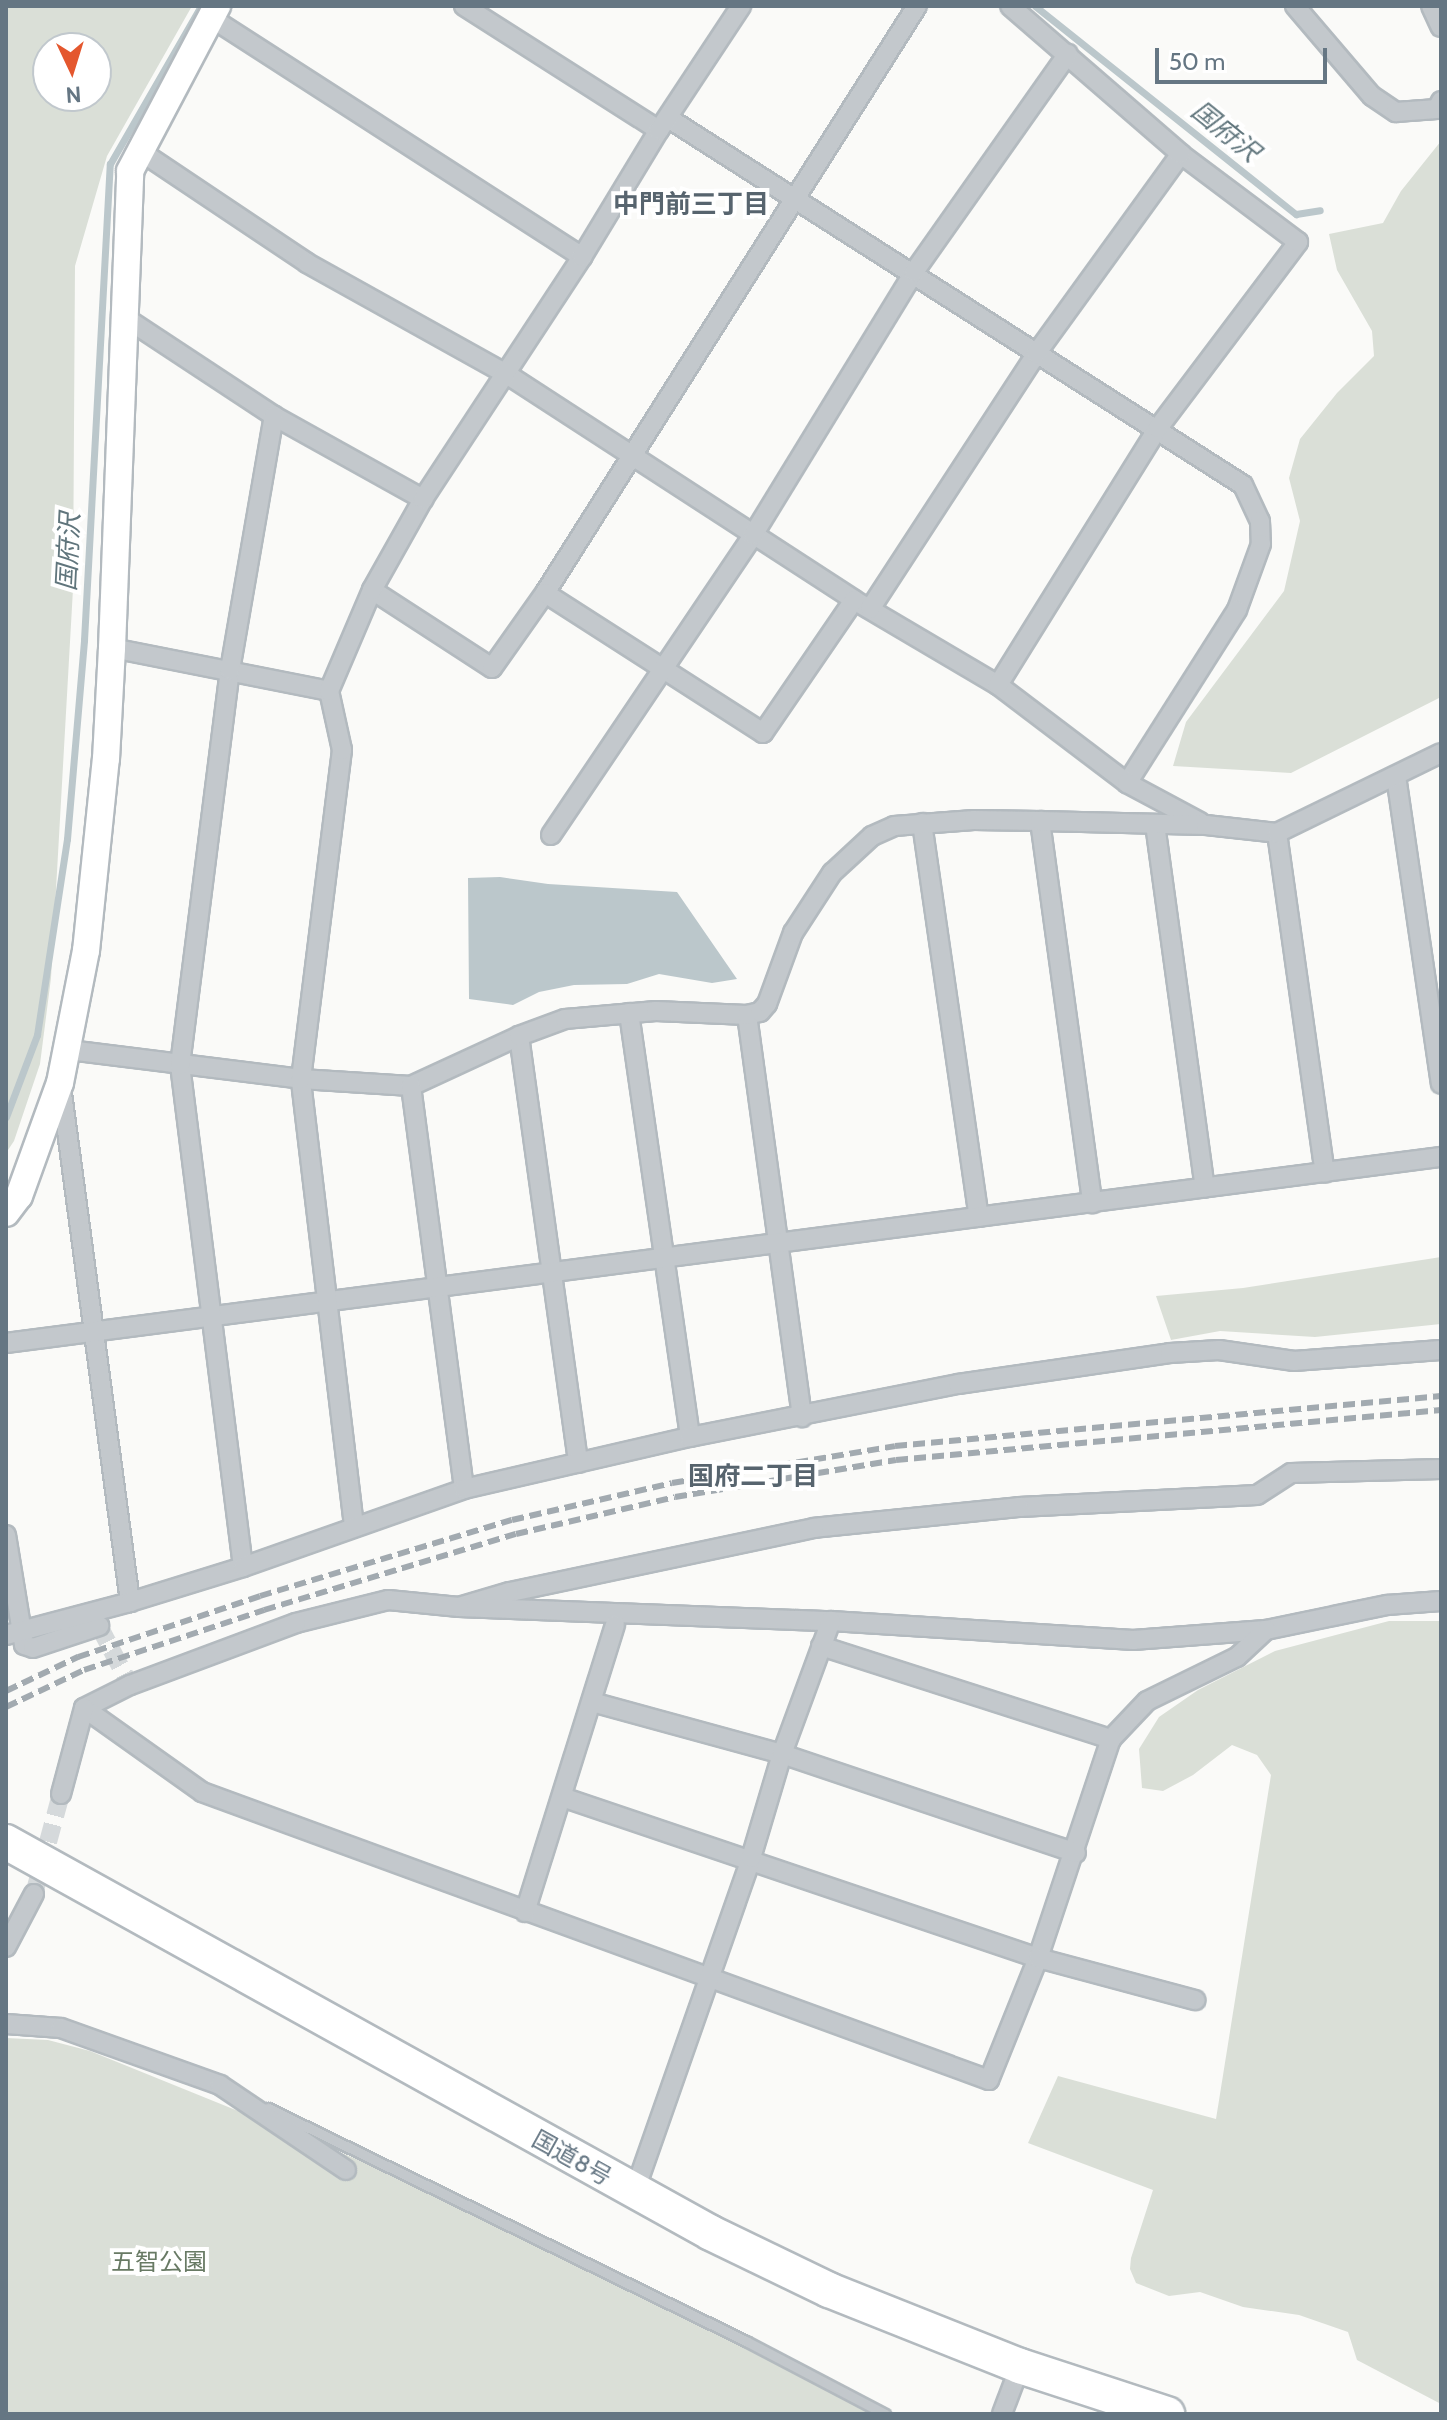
<!DOCTYPE html>
<meta charset="utf-8">
<style>
body{margin:0}
#map{position:relative;width:1447px;height:2420px;overflow:hidden;background:#fafaf8;font-family:Cabin,"Noto Sans JP",sans-serif}
div>[style]{position:absolute}
.green>*{inset:0;background:#dadfd7}
.water>*{inset:0;background:#bbc7cb}
.stream>*{height:7px;margin:-3.5px;padding:0 3.5px;transform-origin:3.5px;border-radius:3.5px;background:#bbc7cb}
.street-tunnel>*{height:18px;margin-top:-9px;transform-origin:0;background:repeating-linear-gradient(90deg,#d5d9db 0 18px,transparent 0 27px)}
.roads{filter:drop-shadow(2px 0 #b3babf) drop-shadow(-2px 0 #b3babf) drop-shadow(0 2px #b3babf) drop-shadow(0 -2px #b3babf)}
.lane>*{height:9px;margin:-4.5px;padding:0 4.5px;transform-origin:4.5px;border-radius:4.5px;background:#c3c8cc}
.street>*{height:18px;margin:-9px;padding:0 9px;transform-origin:9px;border-radius:9px;background:#c3c8cc}
.secondary>*{height:26px;margin:-13px;padding:0 13px;transform-origin:13px;border-radius:13px;background:#fff}
.highway>*{height:34px;margin:-17px;padding:0 17px;transform-origin:17px;border-radius:17px;background:#fff}
.rail>*{height:6px;margin-top:-3px;transform-origin:0;background:repeating-linear-gradient(90deg,#a2aab0 0 12px,transparent 0 18px)}
span{translate:-50% -50%;white-space:nowrap;text-align:center;line-height:1.15;-webkit-text-stroke:8px #fff;paint-order:stroke}
.street-label{font-size:24px;color:#657683}
.park-label{font-size:24px;color:#687a64}
.water-label{font-size:26px;color:#60757c;font-style:italic}
.neighbourhood-label{font-size:26px;color:#57646e;font-weight:700}
.frame{position:absolute;inset:0;border:8px solid #657683;pointer-events:none}
.north{position:absolute;left:32px;top:32px;width:80px;height:80px;box-sizing:border-box;background:#fff;border:2px solid #c1c8cd;border-radius:50%;rotate:176deg;font-size:22px;font-weight:700;line-height:32px;text-align:center;color:#657683}
.north::after{content:'';display:block;margin:auto;width:28px;height:36px;background:#e4572e;clip-path:polygon(50% 0,100% 100%,50% 72%,0 100%)}
.scale{position:absolute;left:1155px;top:48px;width:172px;height:36px;box-sizing:border-box;border:4px solid #657683;border-top:0;padding-left:10px;font-size:24px;line-height:28px;white-space:nowrap;color:#657683;-webkit-text-stroke:6px #fff;paint-order:stroke}
</style>
<div id="map">
<div class="green">
<div style="clip-path:polygon(evenodd,6px 6px,192px 6px,107px 156px,75px 266px,73px 589px,51px 978px,40px 1064px,14px 1141px,6px 1153px,6px 6px,96px 48px,96px 96px,48px 96px,48px 48px,96px 48px)"></div>
<div style="clip-path:polygon(1441px 141px,1441px 697px,1291px 773px,1173px 766px,1186px 722px,1284px 591px,1300px 521px,1289px 478px,1300px 439px,1337px 393px,1374px 356px,1372px 331px,1337px 270px,1329px 234px,1383px 223px,1401px 191px)"></div>
<div style="clip-path:polygon(1441px 1257px,1441px 1324px,1315px 1337px,1220px 1331px,1171px 1340px,1156px 1296px,1243px 1288px)"></div>
<div style="clip-path:polygon(1389px 1621px,1441px 1621px,1441px 2404px,1357px 2360px,1348px 2332px,1299px 2315px,1243px 2307px,1200px 2292px,1169px 2296px,1136px 2283px,1130px 2269px,1131px 2258px,1153px 2190px,1028px 2143px,1058px 2076px,1216px 2119px,1271px 1775px,1257px 1755px,1232px 1745px,1193px 1775px,1163px 1791px,1142px 1788px,1139px 1749px,1159px 1717px,1198px 1690px,1275px 1651px)"></div>
<div style="clip-path:polygon(6px 2038px,48px 2040px,90px 2051px,396px 2175px,543px 2241px,894px 2414px,6px 2414px)"></div>
</div>
<div class="water">
<div style="clip-path:polygon(500px 877px,548px 884px,677px 892px,737px 979px,712px 983px,659px 974px,627px 984px,574px 985px,539px 992px,513px 1005px,469px 999px,468px 878px)"></div>
</div>
<div class="stream">
<div style="left:1035px;top:6px;width:334px;rotate:38.6deg"></div>
<div style="left:1296px;top:214px;width:24px;rotate:-9deg"></div>
<div style="left:6px;top:1117px;width:88px;rotate:-69.3deg"></div>
<div style="left:37px;top:1035px;width:198px;rotate:-81.3deg"></div>
<div style="left:67px;top:839px;width:200px;rotate:-85.1deg"></div>
<div style="left:84px;top:640px;width:477px;rotate:-86.9deg"></div>
<div style="left:110px;top:164px;width:182px;rotate:-60.1deg"></div>
</div>
<div class="street-tunnel">
<div style="left:99px;top:1626px;width:67px;rotate:62.3deg"></div>
<div style="left:34px;top:1894px;width:104px;rotate:-74.9deg"></div>
</div>
<div class="roads">
<div class="lane">
<div style="left:268px;top:2108px;width:532px;rotate:25.99deg"></div>
<div style="left:746px;top:2341px;width:157px;rotate:27.7deg"></div>
</div>
<div class="street">
<div style="left:464px;top:6px;width:231px;rotate:32.5deg"></div>
<div style="left:1295px;top:6px;width:118px;rotate:49.5deg"></div>
<div style="left:1372px;top:96px;width:29px;rotate:34deg"></div>
<div style="left:1396px;top:112px;width:41px;rotate:-4.2deg"></div>
<div style="left:1437px;top:109px;width:9px;rotate:-63deg"></div>
<div style="left:1431px;top:6px;width:23px;rotate:65deg"></div>
<div style="left:210px;top:17px;width:443px;rotate:32.8deg"></div>
<div style="left:668px;top:118px;width:682px;rotate:32.55deg"></div>
<div style="left:1243px;top:485px;width:40px;rotate:65deg"></div>
<div style="left:1260px;top:521px;width:23px;rotate:88deg"></div>
<div style="left:1261px;top:544px;width:70px;rotate:110deg"></div>
<div style="left:1237px;top:610px;width:205px;rotate:122.4deg"></div>
<div style="left:140px;top:151px;width:201px;rotate:33.8deg"></div>
<div style="left:307px;top:263px;width:227px;rotate:29.1deg"></div>
<div style="left:505px;top:373px;width:416px;rotate:33deg"></div>
<div style="left:854px;top:600px;width:167px;rotate:30.6deg"></div>
<div style="left:998px;top:685px;width:162px;rotate:37.2deg"></div>
<div style="left:1127px;top:783px;width:83px;rotate:28.1deg"></div>
<div style="left:124px;top:317px;width:180px;rotate:33.4deg"></div>
<div style="left:274px;top:416px;width:171px;rotate:29.1deg"></div>
<div style="left:372px;top:590px;width:143px;rotate:33deg"></div>
<div style="left:492px;top:668px;width:92px;rotate:-54.8deg"></div>
<div style="left:545px;top:593px;width:695px;rotate:-57.64deg"></div>
<div style="left:545px;top:593px;width:259px;rotate:32.7deg"></div>
<div style="left:763px;top:733px;width:161px;rotate:-55.6deg"></div>
<div style="left:870px;top:609px;width:304px;rotate:-56.9deg"></div>
<div style="left:1036px;top:354px;width:247px;rotate:-54.1deg"></div>
<div style="left:112px;top:648px;width:221px;rotate:11.2deg"></div>
<div style="left:998px;top:685px;width:303px;rotate:-58.1deg"></div>
<div style="left:1158px;top:428px;width:233px;rotate:-53deg"></div>
<div style="left:1298px;top:242px;width:146px;rotate:-143.1deg"></div>
<div style="left:1181px;top:154px;width:226px;rotate:-139.1deg"></div>
<div style="left:1396px;top:776px;width:311px;rotate:81.7deg"></div>
<div style="left:1040px;top:821px;width:386px;rotate:82.2deg"></div>
<div style="left:922px;top:823px;width:398px;rotate:81.8deg"></div>
<div style="left:1155px;top:824px;width:367px;rotate:82.2deg"></div>
<div style="left:1277px;top:833px;width:343px;rotate:82deg"></div>
<div style="left:551px;top:835px;width:362px;rotate:-56deg"></div>
<div style="left:753px;top:535px;width:308px;rotate:-58.5deg"></div>
<div style="left:914px;top:272px;width:267px;rotate:-54.8deg"></div>
<div style="left:629px;top:1013px;width:428px;rotate:81.8deg"></div>
<div style="left:747px;top:1015px;width:406px;rotate:82.2deg"></div>
<div style="left:519px;top:1036px;width:431px;rotate:82.1deg"></div>
<div style="left:69px;top:1050px;width:234px;rotate:7.1deg"></div>
<div style="left:301px;top:1079px;width:110px;rotate:3.6deg"></div>
<div style="left:411px;top:1086px;width:119px;rotate:-24.8deg"></div>
<div style="left:519px;top:1036px;width:49px;rotate:-20.3deg"></div>
<div style="left:565px;top:1019px;width:91px;rotate:-5deg"></div>
<div style="left:656px;top:1011px;width:91px;rotate:2.5deg"></div>
<div style="left:747px;top:1015px;width:13px;rotate:-13deg"></div>
<div style="left:760px;top:1012px;width:11px;rotate:-49deg"></div>
<div style="left:767px;top:1004px;width:76px;rotate:-69.9deg"></div>
<div style="left:793px;top:933px;width:72px;rotate:-57deg"></div>
<div style="left:832px;top:873px;width:54px;rotate:-42.8deg"></div>
<div style="left:872px;top:836px;width:24px;rotate:-24deg"></div>
<div style="left:894px;top:826px;width:80px;rotate:-4.3deg"></div>
<div style="left:974px;top:820px;width:66px;rotate:0.9deg"></div>
<div style="left:1040px;top:821px;width:166px;rotate:1.4deg"></div>
<div style="left:1206px;top:825px;width:71px;rotate:6.4deg"></div>
<div style="left:1277px;top:833px;width:182px;rotate:-26deg"></div>
<div style="left:61px;top:1086px;width:521px;rotate:82.38deg"></div>
<div style="left:411px;top:1086px;width:406px;rotate:82.5deg"></div>
<div style="left:6px;top:1343px;width:1447px;rotate:-7.39deg"></div>
<div style="left:1441px;top:1469px;width:150px;rotate:178.5deg"></div>
<div style="left:1291px;top:1473px;width:40px;rotate:147.1deg"></div>
<div style="left:1257px;top:1495px;width:238px;rotate:177.1deg"></div>
<div style="left:1019px;top:1507px;width:206px;rotate:174.2deg"></div>
<div style="left:814px;top:1528px;width:312px;rotate:168.1deg"></div>
<div style="left:509px;top:1592px;width:52px;rotate:163.3deg"></div>
<div style="left:459px;top:1607px;width:372px;rotate:2.2deg"></div>
<div style="left:831px;top:1621px;width:303px;rotate:3.6deg"></div>
<div style="left:1133px;top:1640px;width:133px;rotate:-4.3deg"></div>
<div style="left:1266px;top:1630px;width:124px;rotate:-11.7deg"></div>
<div style="left:1387px;top:1605px;width:54px;rotate:-4.2deg"></div>
<div style="left:354px;top:1526px;width:450px;rotate:-96.8deg"></div>
<div style="left:301px;top:1079px;width:332px;rotate:-82.9deg"></div>
<div style="left:342px;top:750px;width:60px;rotate:-102.4deg"></div>
<div style="left:329px;top:691px;width:110px;rotate:-66.9deg"></div>
<div style="left:372px;top:590px;width:104px;rotate:-60.7deg"></div>
<div style="left:423px;top:499px;width:290px;rotate:-56.7deg"></div>
<div style="left:582px;top:257px;width:149px;rotate:-58.8deg"></div>
<div style="left:659px;top:130px;width:149px;rotate:-56.5deg"></div>
<div style="left:6px;top:1535px;width:111px;rotate:80.7deg"></div>
<div style="left:24px;top:1645px;width:9px;rotate:18deg"></div>
<div style="left:33px;top:1648px;width:70px;rotate:-18.4deg"></div>
<div style="left:243px;top:1567px;width:506px;rotate:-97.15deg"></div>
<div style="left:180px;top:1065px;width:398px;rotate:-82.8deg"></div>
<div style="left:230px;top:670px;width:258px;rotate:-80.2deg"></div>
<div style="left:459px;top:1607px;width:71px;rotate:-174.4deg"></div>
<div style="left:388px;top:1600px;width:95px;rotate:166deg"></div>
<div style="left:296px;top:1623px;width:177px;rotate:159.5deg"></div>
<div style="left:130px;top:1685px;width:51px;rotate:153.4deg"></div>
<div style="left:84px;top:1708px;width:145px;rotate:35.4deg"></div>
<div style="left:202px;top:1792px;width:838px;rotate:20.1deg"></div>
<div style="left:989px;top:2080px;width:131px;rotate:-68.1deg"></div>
<div style="left:1038px;top:1958px;width:231px;rotate:-71.6deg"></div>
<div style="left:1111px;top:1739px;width:52px;rotate:-46.5deg"></div>
<div style="left:1147px;top:1701px;width:100px;rotate:-26.1deg"></div>
<div style="left:1237px;top:1657px;width:40px;rotate:-43deg"></div>
<div style="left:6px;top:1635px;width:128px;rotate:-14.9deg"></div>
<div style="left:130px;top:1602px;width:118px;rotate:-17.2deg"></div>
<div style="left:243px;top:1567px;width:234px;rotate:-19.4deg"></div>
<div style="left:464px;top:1489px;width:232px;rotate:-13deg"></div>
<div style="left:690px;top:1437px;width:273px;rotate:-11.2deg"></div>
<div style="left:958px;top:1384px;width:214px;rotate:-8.3deg"></div>
<div style="left:1170px;top:1353px;width:49px;rotate:-3.5deg"></div>
<div style="left:1219px;top:1350px;width:76px;rotate:8.3deg"></div>
<div style="left:1294px;top:1361px;width:147px;rotate:-4.3deg"></div>
<div style="left:821px;top:1646px;width:305px;rotate:17.8deg"></div>
<div style="left:592px;top:1702px;width:197px;rotate:15.3deg"></div>
<div style="left:782px;top:1754px;width:310px;rotate:18.6deg"></div>
<div style="left:61px;top:1794px;width:89px;rotate:-75deg"></div>
<div style="left:562px;top:1797px;width:502px;rotate:18.69deg"></div>
<div style="left:1038px;top:1958px;width:163px;rotate:15deg"></div>
<div style="left:525px;top:1912px;width:301px;rotate:-72.6deg"></div>
<div style="left:6px;top:1947px;width:60px;rotate:-62.2deg"></div>
<div style="left:6px;top:2024px;width:55px;rotate:4.2deg"></div>
<div style="left:61px;top:2028px;width:169px;rotate:19.7deg"></div>
<div style="left:220px;top:2085px;width:152px;rotate:34deg"></div>
<div style="left:634px;top:2193px;width:355px;rotate:-70.7deg"></div>
<div style="left:751px;top:1858px;width:109px;rotate:-73.4deg"></div>
<div style="left:782px;top:1754px;width:142px;rotate:-69.8deg"></div>
<div style="left:1002px;top:2414px;width:51px;rotate:-69.4deg"></div>
</div>
<div class="secondary">
<div style="left:6px;top:1213px;width:21px;rotate:-53deg"></div>
<div style="left:19px;top:1196px;width:120px;rotate:-70.1deg"></div>
<div style="left:60px;top:1083px;width:135px;rotate:-78.9deg"></div>
<div style="left:86px;top:951px;width:193px;rotate:-84.1deg"></div>
<div style="left:106px;top:759px;width:111px;rotate:-86.9deg"></div>
<div style="left:112px;top:648px;width:477px;rotate:-87.8deg"></div>
<div style="left:130px;top:171px;width:187px;rotate:-62.2deg"></div>
</div>
<div class="highway">
<div style="left:6px;top:1842px;width:806px;rotate:29.01deg"></div>
<div style="left:711px;top:2233px;width:131px;rotate:25.8deg"></div>
<div style="left:829px;top:2290px;width:206px;rotate:21.7deg"></div>
<div style="left:1020px;top:2366px;width:155px;rotate:18.1deg"></div>
</div>
</div>
<div class="rail">
<div style="left:6px;top:1691px;width:80px;rotate:-25.3deg"></div>
<div style="left:78px;top:1657px;width:192px;rotate:-18.5deg"></div>
<div style="left:260px;top:1596px;width:263px;rotate:-16.8deg"></div>
<div style="left:512px;top:1520px;width:164px;rotate:-13deg"></div>
<div style="left:672px;top:1483px;width:226px;rotate:-9.4deg"></div>
<div style="left:895px;top:1446px;width:548px;rotate:-5.23deg"></div>
<div style="left:6px;top:1707px;width:86px;rotate:-25.4deg"></div>
<div style="left:84px;top:1670px;width:190px;rotate:-18.4deg"></div>
<div style="left:264px;top:1610px;width:263px;rotate:-16.8deg"></div>
<div style="left:516px;top:1534px;width:163px;rotate:-13.1deg"></div>
<div style="left:675px;top:1497px;width:224px;rotate:-9.5deg"></div>
<div style="left:896px;top:1460px;width:547px;rotate:-5.24deg"></div>
</div>
<div class="street-label">
<span style="left:572px;top:2158px;rotate:29deg">国道8号</span>
</div>
<div class="park-label">
<span style="left:159px;top:2262px">五智公園</span>
</div>
<div class="water-label">
<span style="left:1225px;top:132px;rotate:39deg">国府沢</span>
<span style="left:69px;top:552px;rotate:-87deg">国府沢</span>
</div>
<div class="neighbourhood-label">
<span style="left:691px;top:205px">中門前三丁目</span>
<span style="left:753px;top:1477px">国府二丁目</span>
</div>
<div class="frame"></div>
<div class="north">N</div>
<div class="scale">50 m</div>
</div>
